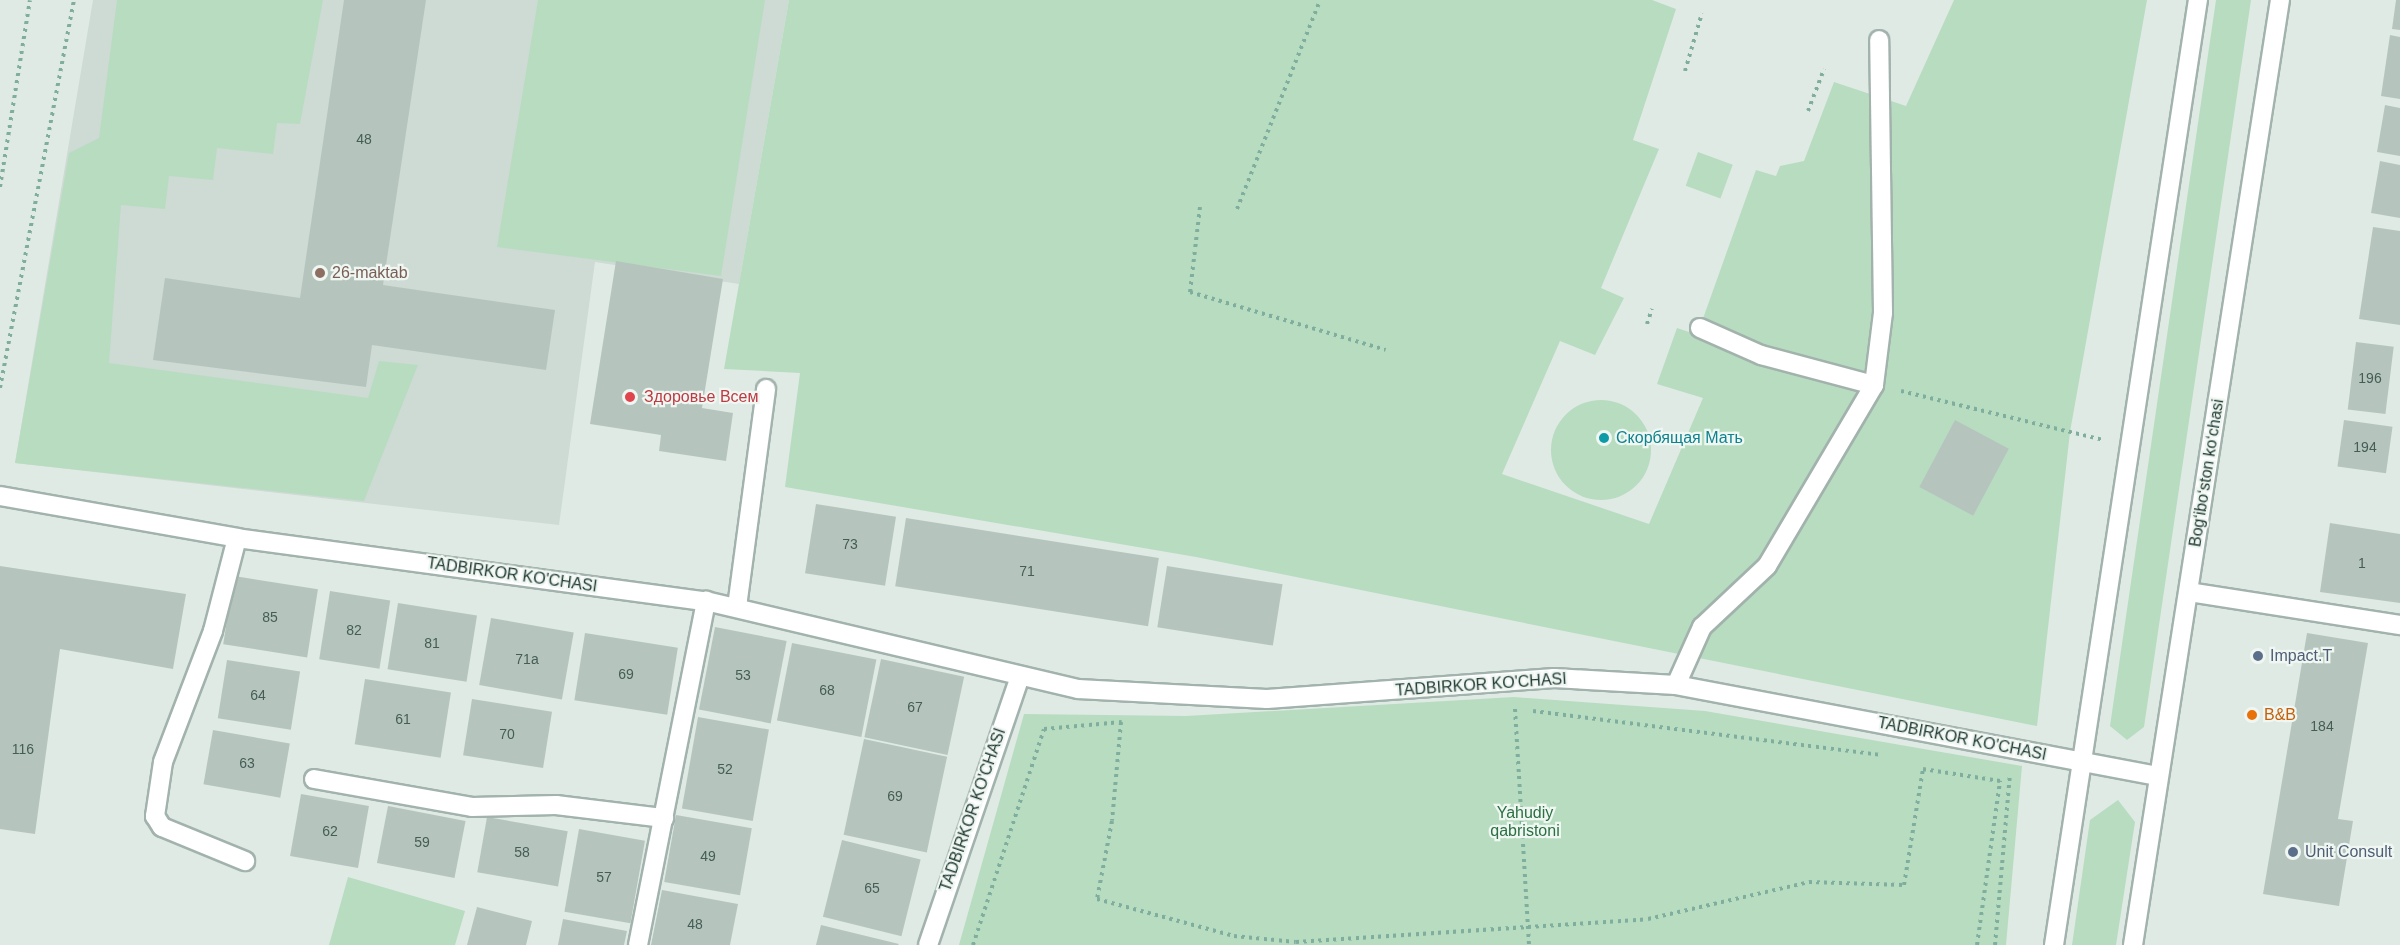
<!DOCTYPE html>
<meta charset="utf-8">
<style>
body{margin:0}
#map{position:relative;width:2400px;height:945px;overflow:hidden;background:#dfeae5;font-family:Arial,sans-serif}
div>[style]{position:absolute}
.built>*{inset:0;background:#cedad4}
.green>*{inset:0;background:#b8dcc0;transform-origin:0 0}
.round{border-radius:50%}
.building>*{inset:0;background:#b5c5be;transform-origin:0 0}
.path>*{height:4px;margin-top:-2px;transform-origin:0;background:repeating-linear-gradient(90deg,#80ae9e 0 3px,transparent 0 7.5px)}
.roads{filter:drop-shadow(2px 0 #a2b2ac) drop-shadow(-2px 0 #a2b2ac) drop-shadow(0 2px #a2b2ac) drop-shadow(0 -2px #a2b2ac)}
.minor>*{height:18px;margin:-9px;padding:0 9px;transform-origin:9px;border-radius:9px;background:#fff}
.dots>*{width:16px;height:16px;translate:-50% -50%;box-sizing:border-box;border:3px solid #f0f7f3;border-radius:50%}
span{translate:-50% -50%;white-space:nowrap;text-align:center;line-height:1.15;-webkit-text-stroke:4.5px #f0f7f3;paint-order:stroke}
.number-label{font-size:14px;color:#455d55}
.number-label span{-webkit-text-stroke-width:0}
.education-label{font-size:16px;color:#785e54}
.left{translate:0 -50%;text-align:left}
.health-label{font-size:16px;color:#be3a42}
.culture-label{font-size:16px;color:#0d838f}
.street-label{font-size:16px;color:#203a32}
.service-label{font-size:16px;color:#4e5e75}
.food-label{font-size:16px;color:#c56008}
.park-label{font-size:16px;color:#2b7043}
</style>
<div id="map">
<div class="built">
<div style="clip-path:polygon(93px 0,789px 0,739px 284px,595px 262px,559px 525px,15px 463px)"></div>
</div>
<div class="green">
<div style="clip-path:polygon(117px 0,323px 0,300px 124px,277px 123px,273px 154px,217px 148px,213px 180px,169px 176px,165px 209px,121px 205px,109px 363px,368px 398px,379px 361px,418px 365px,364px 501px,15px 463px,69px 153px,99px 138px)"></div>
<div style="clip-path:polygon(538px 0,765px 0,721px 276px,497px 247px)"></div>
<div style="clip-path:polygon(789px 0,1652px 0,1676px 9px,1633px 140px,1659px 149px,1601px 288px,1624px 298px,1595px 355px,1560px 341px,1502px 474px,1649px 524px,1703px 398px,1657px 384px,1677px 328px,1689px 332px,1692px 324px,1700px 327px,1756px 170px,1776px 176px,1780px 166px,1804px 161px,1834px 82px,1906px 106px,1954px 0,2147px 0,2070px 432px,2037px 726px,1196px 557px,785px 487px,800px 373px,724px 369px)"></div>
<div style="clip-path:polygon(2216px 0,2251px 0,2144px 727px,2127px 740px,2110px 726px)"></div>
<div style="left:1698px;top:152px;width:37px;height:36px;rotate:20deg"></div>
<div class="round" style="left:1551px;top:400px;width:100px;height:100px"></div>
<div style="clip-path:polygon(1514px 697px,1705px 711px,2022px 766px,2006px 945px,959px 945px,1024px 714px,1186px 716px)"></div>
<div style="clip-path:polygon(2118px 800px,2135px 822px,2116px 945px,2072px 945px,2090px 820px)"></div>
<div style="clip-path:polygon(348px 877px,465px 911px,455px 945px,329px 945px)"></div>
</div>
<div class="building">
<div style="clip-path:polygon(344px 0,426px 0,383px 285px,555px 310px,546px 370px,372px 345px,366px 387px,153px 360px,165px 278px,300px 298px)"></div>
<div style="clip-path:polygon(2396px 0,2400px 0,2400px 30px,2392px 29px)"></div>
<div style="clip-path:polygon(2390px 35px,2400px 37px,2400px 99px,2381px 96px)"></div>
<div style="clip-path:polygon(2385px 105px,2400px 108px,2400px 156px,2377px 152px)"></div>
<div style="clip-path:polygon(2380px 161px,2400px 165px,2400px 218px,2371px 213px)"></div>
<div style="clip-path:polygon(2373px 227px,2400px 231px,2400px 325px,2359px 319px)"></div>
<div style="clip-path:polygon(616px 261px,723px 279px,702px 408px,733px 413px,726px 461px,659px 451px,661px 435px,590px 424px)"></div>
<div style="left:2356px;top:342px;width:38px;height:68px;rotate:7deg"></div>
<div style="left:1955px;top:420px;width:61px;height:76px;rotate:28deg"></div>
<div style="left:2344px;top:420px;width:49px;height:47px;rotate:8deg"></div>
<div style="left:816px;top:504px;width:81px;height:70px;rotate:9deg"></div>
<div style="left:906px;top:518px;width:256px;height:69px;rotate:9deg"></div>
<div style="clip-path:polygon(2330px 523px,2400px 534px,2400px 603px,2320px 592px)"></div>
<div style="clip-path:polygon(0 566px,186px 594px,173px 669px,60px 649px,35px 834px,0 829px)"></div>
<div style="left:1167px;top:566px;width:117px;height:62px;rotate:9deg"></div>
<div style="left:234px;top:576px;width:85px;height:69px;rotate:9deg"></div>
<div style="left:330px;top:591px;width:61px;height:69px;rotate:9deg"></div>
<div style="left:398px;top:603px;width:80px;height:67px;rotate:9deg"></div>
<div style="left:491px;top:618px;width:84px;height:68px;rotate:10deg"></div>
<div style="left:715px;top:627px;width:73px;height:84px;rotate:11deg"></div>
<div style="left:585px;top:633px;width:94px;height:68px;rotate:9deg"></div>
<div style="clip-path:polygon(2307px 633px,2368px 643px,2338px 819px,2353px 821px,2339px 906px,2263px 894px)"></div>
<div style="left:792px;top:643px;width:86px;height:79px;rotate:11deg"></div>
<div style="left:881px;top:659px;width:85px;height:80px;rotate:12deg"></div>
<div style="left:227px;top:660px;width:74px;height:59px;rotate:9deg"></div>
<div style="left:365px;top:679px;width:87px;height:66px;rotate:9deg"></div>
<div style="left:472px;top:699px;width:81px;height:57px;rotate:9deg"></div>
<div style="left:698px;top:717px;width:72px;height:93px;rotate:10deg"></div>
<div style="left:213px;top:730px;width:78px;height:55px;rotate:10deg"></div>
<div style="left:864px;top:739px;width:85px;height:98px;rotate:12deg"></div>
<div style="left:301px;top:794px;width:69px;height:63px;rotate:10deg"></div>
<div style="left:388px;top:806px;width:79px;height:58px;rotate:11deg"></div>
<div style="left:676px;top:815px;width:77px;height:68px;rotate:10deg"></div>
<div style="left:487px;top:817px;width:82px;height:56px;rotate:10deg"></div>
<div style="left:579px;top:829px;width:67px;height:84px;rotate:10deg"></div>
<div style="left:842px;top:840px;width:81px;height:79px;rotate:14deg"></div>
<div style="clip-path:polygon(662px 890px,738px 904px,730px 945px,651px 945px)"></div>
<div style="clip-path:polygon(477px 907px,532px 921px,526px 945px,467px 945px)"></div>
<div style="clip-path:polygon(563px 919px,627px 931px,624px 945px,558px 945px)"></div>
<div style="clip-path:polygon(821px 925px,899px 944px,898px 945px,816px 945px)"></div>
</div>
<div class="path">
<div style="left:1685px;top:71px;width:60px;rotate:-73.7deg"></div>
<div style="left:1808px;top:111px;width:45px;rotate:-69.1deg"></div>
<div style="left:0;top:187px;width:189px;rotate:-80.9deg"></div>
<div style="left:1200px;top:207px;width:86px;rotate:96.7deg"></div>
<div style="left:1190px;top:292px;width:204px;rotate:16.5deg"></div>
<div style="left:1237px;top:209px;width:225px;rotate:-68.3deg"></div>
<div style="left:1647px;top:324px;width:16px;rotate:-72deg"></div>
<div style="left:0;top:388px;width:395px;rotate:-79.2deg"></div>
<div style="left:1901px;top:391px;width:209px;rotate:13.6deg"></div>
<div style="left:1515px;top:709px;width:236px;rotate:86.6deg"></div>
<div style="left:1533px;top:711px;width:350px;rotate:7.2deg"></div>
<div style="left:1121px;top:722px;width:99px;rotate:95.2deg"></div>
<div style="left:1112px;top:821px;width:79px;rotate:100.9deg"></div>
<div style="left:1097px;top:899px;width:142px;rotate:15.1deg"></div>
<div style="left:1234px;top:936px;width:62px;rotate:5.5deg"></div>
<div style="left:1296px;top:942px;width:353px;rotate:-3.7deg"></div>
<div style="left:1648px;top:919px;width:165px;rotate:-12.9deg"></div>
<div style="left:1809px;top:882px;width:95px;rotate:1.8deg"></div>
<div style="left:1904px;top:885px;width:118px;rotate:-80.7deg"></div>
<div style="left:1923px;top:769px;width:78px;rotate:8.9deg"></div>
<div style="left:973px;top:945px;width:227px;rotate:-71.8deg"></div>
<div style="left:1044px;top:729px;width:78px;rotate:-5.1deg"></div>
<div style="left:1977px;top:945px;width:166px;rotate:-82deg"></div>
<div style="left:1995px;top:945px;width:171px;rotate:-85deg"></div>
</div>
<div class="roads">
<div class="minor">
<div style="left:1700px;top:328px;width:67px;rotate:23.9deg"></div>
<div style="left:1761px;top:355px;width:117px;rotate:14.9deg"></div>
<div style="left:0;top:496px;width:241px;rotate:10deg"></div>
<div style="left:237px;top:538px;width:473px;rotate:7.7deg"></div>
<div style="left:706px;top:601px;width:382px;rotate:13.3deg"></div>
<div style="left:1078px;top:689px;width:189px;rotate:3deg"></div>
<div style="left:1267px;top:699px;width:288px;rotate:-4.2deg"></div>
<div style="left:1554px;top:678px;width:122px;rotate:3.3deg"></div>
<div style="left:1676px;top:685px;width:491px;rotate:10.7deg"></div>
<div style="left:237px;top:538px;width:96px;rotate:104.5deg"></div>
<div style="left:213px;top:631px;width:140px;rotate:110.9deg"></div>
<div style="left:163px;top:762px;width:55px;rotate:98.4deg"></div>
<div style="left:155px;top:816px;width:13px;rotate:58deg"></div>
<div style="left:162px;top:827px;width:90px;rotate:22.3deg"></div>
<div style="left:2189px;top:592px;width:214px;rotate:8.9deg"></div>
<div style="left:737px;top:607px;width:220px;rotate:-82.4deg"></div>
<div style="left:1676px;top:685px;width:64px;rotate:-65.9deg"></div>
<div style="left:1702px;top:627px;width:89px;rotate:-43.2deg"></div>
<div style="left:1767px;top:566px;width:210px;rotate:-59.4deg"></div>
<div style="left:1874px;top:385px;width:73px;rotate:-82.9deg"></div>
<div style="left:1883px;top:313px;width:273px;rotate:-90.8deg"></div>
<div style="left:314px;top:779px;width:160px;rotate:10deg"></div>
<div style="left:472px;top:807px;width:84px;rotate:-1.4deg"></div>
<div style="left:556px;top:805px;width:109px;rotate:6.9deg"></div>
<div style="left:638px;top:945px;width:351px;rotate:-78.8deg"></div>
<div style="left:928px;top:945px;width:284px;rotate:-71.1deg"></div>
<div style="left:2054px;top:945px;width:956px;rotate:-81.34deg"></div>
<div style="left:2133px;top:945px;width:956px;rotate:-81.16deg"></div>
</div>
</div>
<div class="dots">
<div style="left:320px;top:273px;background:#8d6e63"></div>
<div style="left:630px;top:397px;background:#e0444e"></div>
<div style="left:1604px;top:438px;background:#0f9aa8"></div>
<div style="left:2258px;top:656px;background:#5c6f8a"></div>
<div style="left:2252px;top:715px;background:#e8710a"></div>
<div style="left:2293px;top:852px;background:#5c6f8a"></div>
</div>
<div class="number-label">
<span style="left:364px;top:139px">48</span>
<span style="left:2370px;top:378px">196</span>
<span style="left:2365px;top:447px">194</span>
<span style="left:850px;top:544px">73</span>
<span style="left:2362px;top:563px">1</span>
<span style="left:1027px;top:571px">71</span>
<span style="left:270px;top:617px">85</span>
<span style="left:354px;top:630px">82</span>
<span style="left:432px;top:643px">81</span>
<span style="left:527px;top:659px">71a</span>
<span style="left:626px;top:674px">69</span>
<span style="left:743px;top:675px">53</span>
<span style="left:827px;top:690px">68</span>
<span style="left:258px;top:695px">64</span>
<span style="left:915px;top:707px">67</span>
<span style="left:403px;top:719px">61</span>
<span style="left:2322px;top:726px">184</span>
<span style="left:507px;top:734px">70</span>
<span style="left:23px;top:749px">116</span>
<span style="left:247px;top:763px">63</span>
<span style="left:725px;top:769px">52</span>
<span style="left:895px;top:796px">69</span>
<span style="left:330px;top:831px">62</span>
<span style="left:422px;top:842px">59</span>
<span style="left:522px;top:852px">58</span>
<span style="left:708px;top:856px">49</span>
<span style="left:604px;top:877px">57</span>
<span style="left:872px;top:888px">65</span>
<span style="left:695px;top:924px">48</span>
</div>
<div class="education-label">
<span class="left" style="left:332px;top:273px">26-maktab</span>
</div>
<div class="health-label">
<span class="left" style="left:644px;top:397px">Здоровье Всем</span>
</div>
<div class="culture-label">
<span class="left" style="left:1616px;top:438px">Скорбящая Мать</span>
</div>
<div class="street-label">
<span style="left:2207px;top:473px;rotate:-81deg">Bogʻiboʻston koʻchasi</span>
<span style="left:512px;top:575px;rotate:8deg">TADBIRKOR KO'CHASI</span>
<span style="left:1481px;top:685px;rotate:-4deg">TADBIRKOR KO'CHASI</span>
<span style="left:1962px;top:739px;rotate:11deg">TADBIRKOR KO'CHASI</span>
<span style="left:973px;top:810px;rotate:-71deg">TADBIRKOR KO'CHASI</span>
</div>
<div class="service-label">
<span class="left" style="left:2270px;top:656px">Impact.T</span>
<span class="left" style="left:2305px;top:852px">Unit Consult</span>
</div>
<div class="food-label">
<span class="left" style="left:2264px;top:715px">B&amp;B</span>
</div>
<div class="park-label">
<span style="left:1525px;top:822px">Yahudiy<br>qabristoni</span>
</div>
</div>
